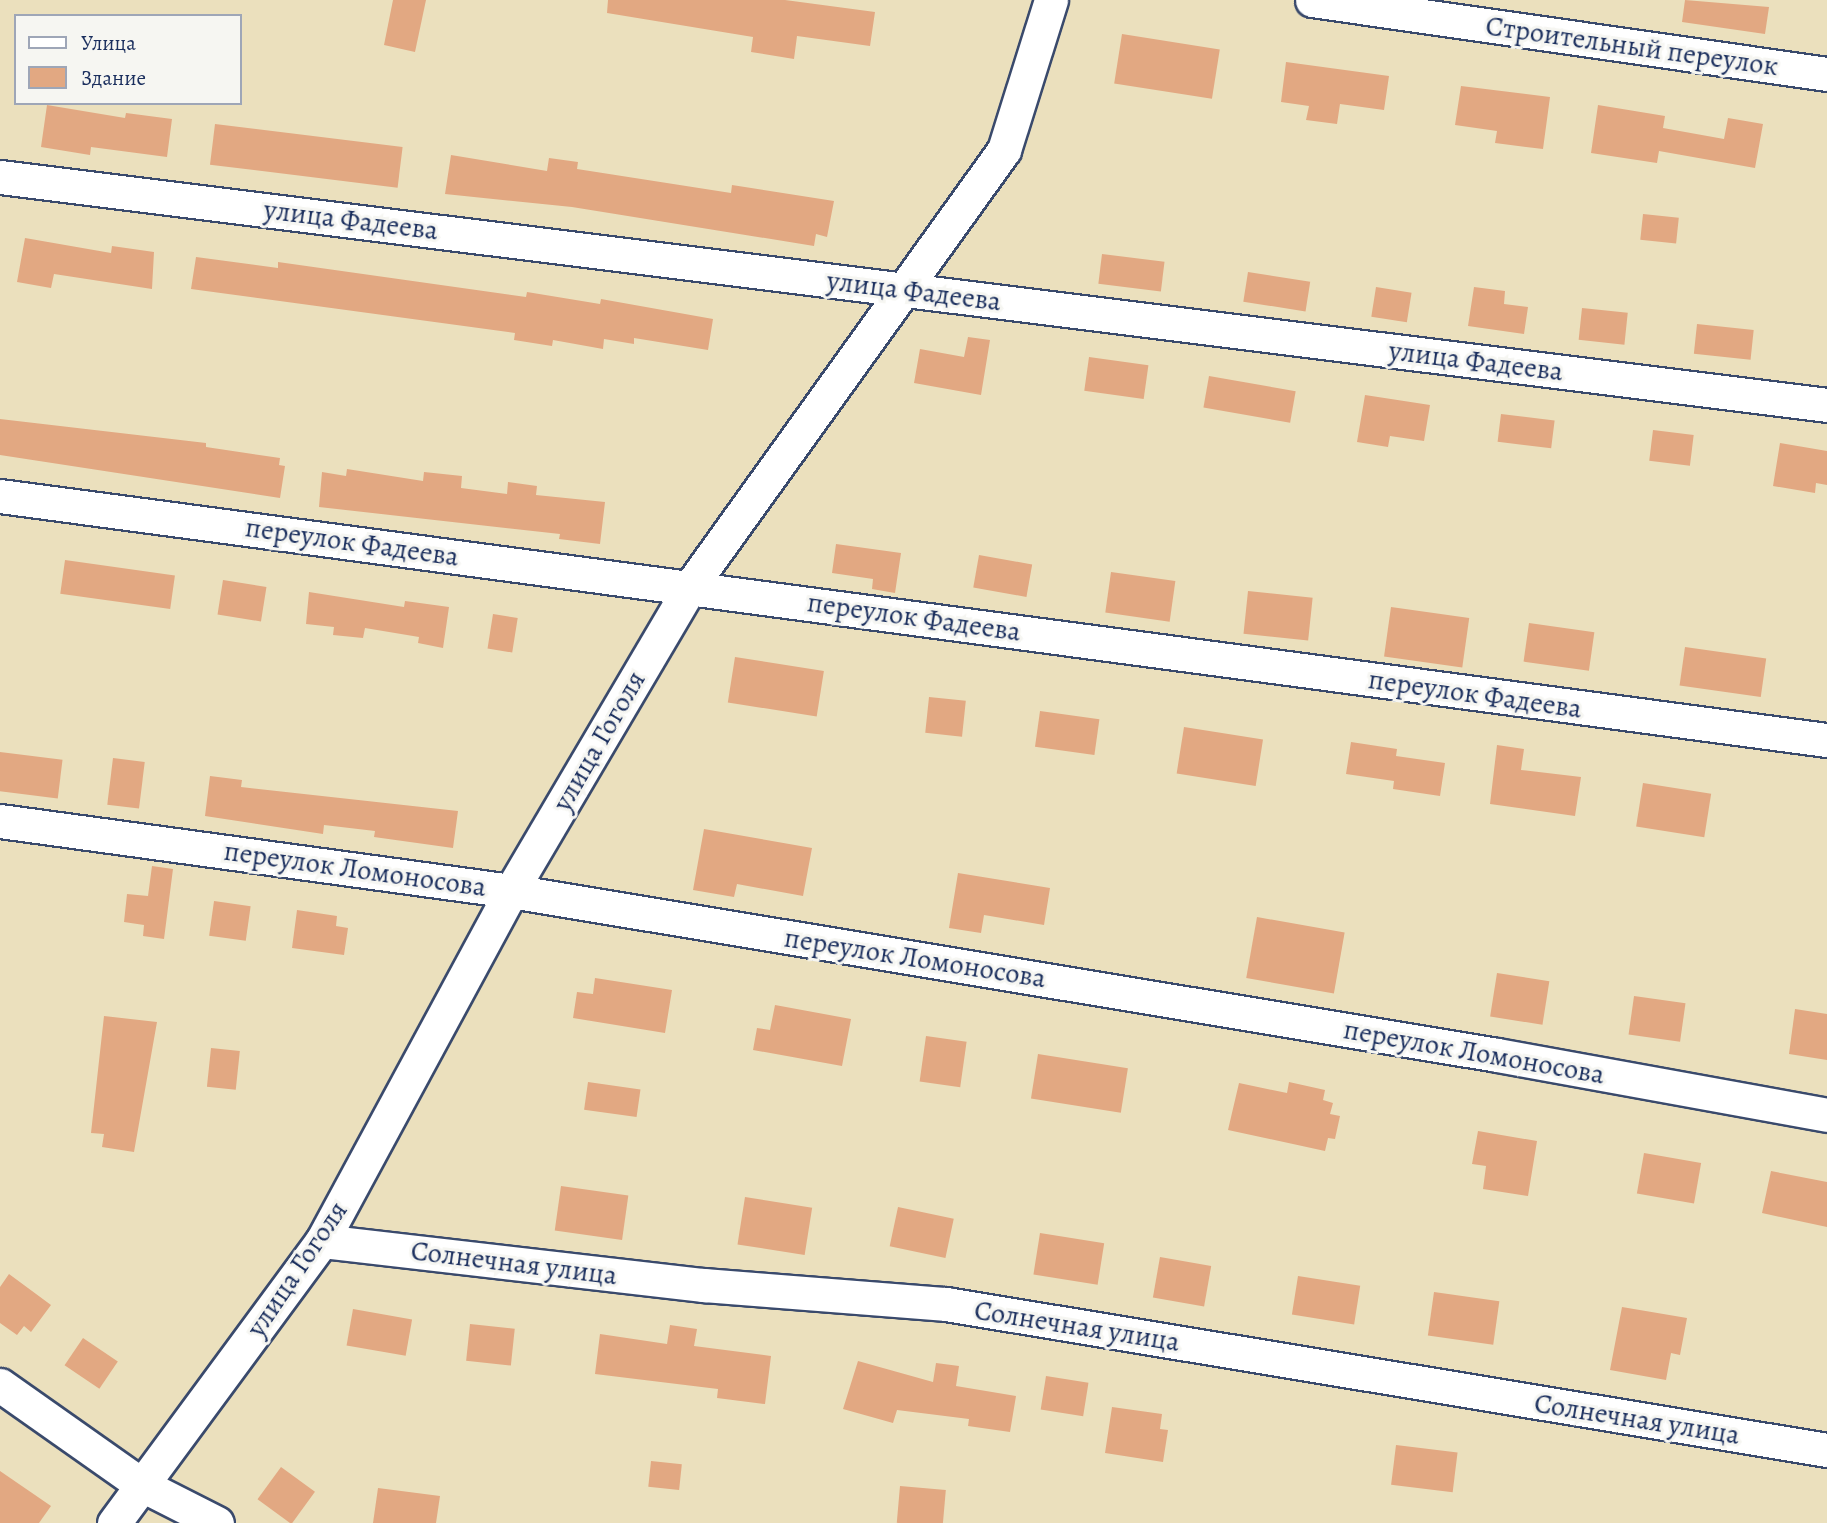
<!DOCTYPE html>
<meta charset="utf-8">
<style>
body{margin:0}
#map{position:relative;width:1827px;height:1523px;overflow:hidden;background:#ebe0bd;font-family:Alegreya,serif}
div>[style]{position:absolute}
.building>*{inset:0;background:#e2a882;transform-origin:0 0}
.roads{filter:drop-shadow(2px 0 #3a4a6c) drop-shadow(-2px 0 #3a4a6c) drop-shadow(0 2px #3a4a6c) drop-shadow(0 -2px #3a4a6c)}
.minor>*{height:33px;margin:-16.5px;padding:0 16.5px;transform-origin:16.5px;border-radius:16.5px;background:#fff}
span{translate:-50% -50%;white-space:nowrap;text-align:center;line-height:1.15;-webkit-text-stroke:6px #f6f6f2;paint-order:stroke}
.street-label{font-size:28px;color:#1b2f5e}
.legend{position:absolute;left:14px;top:14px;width:228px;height:91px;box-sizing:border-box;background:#f6f6f2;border:2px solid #9ea6b7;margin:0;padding:9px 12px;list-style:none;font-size:21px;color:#1b2f5e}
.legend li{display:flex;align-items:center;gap:14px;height:35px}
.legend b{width:35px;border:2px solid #9ea6b7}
</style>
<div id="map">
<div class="building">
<div style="clip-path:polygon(393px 0,426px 0,415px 52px,384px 45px)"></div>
<div style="clip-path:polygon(608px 0,785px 0,875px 12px,870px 46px,797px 36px,794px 59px,751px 52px,753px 37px,607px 13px)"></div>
<div style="clip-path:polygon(1685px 0,1769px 7px,1765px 34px,1682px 22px)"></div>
<div style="left:1122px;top:34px;width:99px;height:50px;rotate:9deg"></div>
<div style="clip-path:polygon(1286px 62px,1389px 76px,1384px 110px,1340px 104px,1337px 124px,1306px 120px,1309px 106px,1281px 102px)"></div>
<div style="clip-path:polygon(1461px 86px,1550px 97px,1543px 149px,1495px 143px,1497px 131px,1455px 125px)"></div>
<div style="clip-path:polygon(47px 105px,125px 118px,126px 113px,172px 119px,167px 157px,91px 147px,90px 155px,41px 147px)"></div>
<div style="clip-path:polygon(1598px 105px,1665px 116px,1663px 128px,1724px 139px,1728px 118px,1763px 124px,1755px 168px,1659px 151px,1657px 163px,1591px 153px)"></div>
<div style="left:215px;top:124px;width:189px;height:41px;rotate:7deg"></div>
<div style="clip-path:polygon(451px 155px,547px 171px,549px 158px,578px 162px,577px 169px,731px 193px,732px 185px,834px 201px,827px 237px,816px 234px,814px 246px,572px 207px,445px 194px)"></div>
<div style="left:1643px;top:214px;width:36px;height:26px;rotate:6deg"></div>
<div style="clip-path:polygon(25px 238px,111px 253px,112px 246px,154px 252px,152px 289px,54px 274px,51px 288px,17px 282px)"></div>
<div style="left:1102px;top:254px;width:63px;height:30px;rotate:7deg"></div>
<div style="clip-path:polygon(196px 257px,278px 268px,278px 262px,526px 297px,527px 292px,600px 304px,601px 299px,713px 319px,708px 350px,634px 338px,634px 344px,604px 339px,603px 349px,553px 340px,552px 346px,514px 340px,515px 333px,191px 289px)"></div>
<div style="left:1248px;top:272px;width:63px;height:30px;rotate:9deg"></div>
<div style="left:1376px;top:287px;width:36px;height:30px;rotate:9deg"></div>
<div style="clip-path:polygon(1474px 287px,1505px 291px,1504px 304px,1528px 307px,1524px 334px,1468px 326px)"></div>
<div style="left:1582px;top:308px;width:46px;height:32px;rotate:6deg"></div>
<div style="left:1697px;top:324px;width:57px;height:30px;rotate:6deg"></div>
<div style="clip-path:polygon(968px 337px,990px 340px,981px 395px,914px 383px,920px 349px,964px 357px)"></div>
<div style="left:1089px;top:357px;width:60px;height:34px;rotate:8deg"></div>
<div style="left:1209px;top:376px;width:88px;height:32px;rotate:10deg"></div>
<div style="clip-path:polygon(1365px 395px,1430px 405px,1424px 441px,1390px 436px,1388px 447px,1357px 442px)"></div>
<div style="left:1501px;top:414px;width:54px;height:28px;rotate:7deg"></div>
<div style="clip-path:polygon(0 419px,206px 443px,206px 447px,280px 458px,279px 465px,285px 466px,280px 498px,0 455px)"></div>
<div style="left:1653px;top:430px;width:41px;height:31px;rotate:7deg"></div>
<div style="clip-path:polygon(1780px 443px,1827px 451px,1827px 485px,1816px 483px,1815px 493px,1773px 486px)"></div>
<div style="clip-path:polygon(347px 469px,423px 481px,424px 472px,462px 476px,461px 488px,507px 494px,508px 482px,537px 486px,536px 495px,605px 502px,600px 544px,559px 539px,560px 534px,319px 507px,322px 472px,346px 476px)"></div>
<div style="clip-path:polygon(836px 544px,901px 553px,895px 593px,872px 589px,873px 579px,832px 573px)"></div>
<div style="left:979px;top:555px;width:54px;height:33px;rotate:10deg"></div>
<div style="left:65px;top:560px;width:111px;height:34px;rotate:8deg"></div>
<div style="left:1111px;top:572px;width:65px;height:41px;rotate:8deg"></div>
<div style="left:223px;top:580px;width:44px;height:35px;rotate:9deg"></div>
<div style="left:1248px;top:591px;width:65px;height:43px;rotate:6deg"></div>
<div style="clip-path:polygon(309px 592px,404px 607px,405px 601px,449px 607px,443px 648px,418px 643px,419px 637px,365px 628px,363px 638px,333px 635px,334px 627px,306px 624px)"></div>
<div style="left:1391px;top:607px;width:79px;height:50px;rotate:8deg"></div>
<div style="left:493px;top:614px;width:25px;height:35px;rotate:9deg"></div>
<div style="left:1529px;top:623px;width:66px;height:39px;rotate:8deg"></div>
<div style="left:1685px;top:647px;width:82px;height:39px;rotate:8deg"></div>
<div style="left:735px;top:657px;width:90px;height:46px;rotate:9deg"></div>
<div style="left:929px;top:697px;width:37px;height:36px;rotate:6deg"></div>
<div style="left:1040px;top:711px;width:60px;height:36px;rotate:8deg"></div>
<div style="left:1184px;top:727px;width:80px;height:47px;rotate:9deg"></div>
<div style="clip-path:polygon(1351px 742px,1397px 749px,1396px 756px,1445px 763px,1440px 796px,1393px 789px,1394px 781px,1346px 774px)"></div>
<div style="clip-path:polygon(1497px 745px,1524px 749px,1521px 770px,1581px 777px,1575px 816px,1490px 804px)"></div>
<div style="left:0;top:752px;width:63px;height:39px;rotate:7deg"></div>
<div style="left:113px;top:758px;width:32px;height:47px;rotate:7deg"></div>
<div style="clip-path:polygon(210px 776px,242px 780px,241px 787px,458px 811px,453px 848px,374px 837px,375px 831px,324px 825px,323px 834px,205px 816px)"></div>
<div style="left:1643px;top:783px;width:69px;height:44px;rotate:9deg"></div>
<div style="clip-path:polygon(704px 829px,812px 848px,803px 896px,737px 884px,734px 897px,693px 890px)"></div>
<div style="clip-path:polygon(152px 866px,173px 869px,164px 939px,143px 936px,144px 925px,124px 922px,127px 894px,148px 896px)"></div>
<div style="clip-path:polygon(958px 873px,1050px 888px,1044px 925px,984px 915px,981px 933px,949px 928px)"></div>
<div style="left:214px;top:901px;width:37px;height:35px;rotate:8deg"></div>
<div style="clip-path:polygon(297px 910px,337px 916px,336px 926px,348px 928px,344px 955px,292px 948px)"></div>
<div style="left:1257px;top:917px;width:89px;height:62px;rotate:10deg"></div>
<div style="left:1497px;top:973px;width:53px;height:44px;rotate:9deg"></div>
<div style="clip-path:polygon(595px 978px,672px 990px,665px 1033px,573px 1018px,577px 992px,593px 994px)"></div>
<div style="left:1634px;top:996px;width:52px;height:39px;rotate:8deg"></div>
<div style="clip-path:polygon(775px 1005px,851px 1019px,842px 1066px,753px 1050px,757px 1028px,770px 1030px)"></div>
<div style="clip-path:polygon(1795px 1009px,1827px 1014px,1827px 1060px,1789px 1054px)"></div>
<div style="clip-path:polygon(104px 1016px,157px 1022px,134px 1152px,102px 1147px,104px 1134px,91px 1133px)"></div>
<div style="left:926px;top:1036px;width:41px;height:46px;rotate:8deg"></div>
<div style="left:211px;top:1048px;width:29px;height:39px;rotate:6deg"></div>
<div style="left:1038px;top:1054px;width:91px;height:45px;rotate:9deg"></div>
<div style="left:588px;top:1082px;width:53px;height:28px;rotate:8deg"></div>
<div style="clip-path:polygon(1289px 1082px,1325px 1090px,1323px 1100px,1333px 1103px,1330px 1114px,1340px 1116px,1335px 1139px,1328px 1138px,1325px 1151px,1228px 1130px,1239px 1083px,1287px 1093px)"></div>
<div style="clip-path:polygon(1478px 1131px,1537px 1141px,1528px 1196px,1483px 1189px,1486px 1166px,1472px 1164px)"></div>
<div style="left:1644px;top:1153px;width:58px;height:41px;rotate:10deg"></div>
<div style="clip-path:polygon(1771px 1171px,1827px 1182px,1827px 1227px,1762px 1213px)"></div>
<div style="left:561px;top:1186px;width:68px;height:45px;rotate:8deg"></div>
<div style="left:745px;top:1197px;width:68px;height:48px;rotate:9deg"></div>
<div style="left:898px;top:1207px;width:57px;height:40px;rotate:12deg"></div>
<div style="left:1040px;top:1233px;width:65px;height:42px;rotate:9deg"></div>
<div style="left:1160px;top:1257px;width:52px;height:41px;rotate:10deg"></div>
<div style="clip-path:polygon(9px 1274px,51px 1305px,31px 1332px,24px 1326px,17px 1335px,0 1323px,0 1287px)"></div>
<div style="left:1298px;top:1276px;width:63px;height:39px;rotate:9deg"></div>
<div style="left:1434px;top:1292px;width:66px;height:44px;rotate:8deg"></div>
<div style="clip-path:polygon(1622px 1307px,1687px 1318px,1680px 1355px,1671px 1353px,1666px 1380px,1610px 1370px)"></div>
<div style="left:353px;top:1309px;width:60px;height:37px;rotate:10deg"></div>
<div style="left:470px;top:1324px;width:45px;height:37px;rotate:6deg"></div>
<div style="clip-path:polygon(670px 1325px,697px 1329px,694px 1346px,771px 1356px,765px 1404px,717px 1398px,718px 1389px,595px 1374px,600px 1334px,667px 1344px)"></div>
<div style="left:83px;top:1338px;width:42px;height:33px;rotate:34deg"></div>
<div style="clip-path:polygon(858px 1361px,933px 1382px,936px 1363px,959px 1366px,956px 1386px,1016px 1396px,1010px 1432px,968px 1426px,969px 1419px,897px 1410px,893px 1423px,843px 1409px)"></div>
<div style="left:1046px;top:1376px;width:43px;height:34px;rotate:9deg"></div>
<div style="clip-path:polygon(1112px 1407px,1162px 1414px,1160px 1429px,1168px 1430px,1163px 1462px,1105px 1453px)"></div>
<div style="left:1396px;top:1445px;width:62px;height:40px;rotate:7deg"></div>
<div style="left:651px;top:1461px;width:31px;height:26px;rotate:6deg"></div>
<div style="left:281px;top:1467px;width:42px;height:40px;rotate:36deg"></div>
<div style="clip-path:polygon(0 1471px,51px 1506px,39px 1523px,0 1523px)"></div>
<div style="left:900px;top:1486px;width:46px;height:37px;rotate:5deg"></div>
<div style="clip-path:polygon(378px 1488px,440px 1496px,436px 1523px,373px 1523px)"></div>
</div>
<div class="roads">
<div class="minor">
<div style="left:1312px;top:0;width:520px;rotate:8.18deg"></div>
<div style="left:0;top:177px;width:1841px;rotate:7.11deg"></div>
<div style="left:0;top:496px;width:1843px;rotate:7.61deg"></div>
<div style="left:0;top:821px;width:516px;rotate:7.8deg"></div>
<div style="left:511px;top:891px;width:1000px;rotate:9.44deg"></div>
<div style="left:1497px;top:1055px;width:335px;rotate:10.3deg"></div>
<div style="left:322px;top:1241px;width:385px;rotate:6.6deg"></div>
<div style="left:704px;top:1285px;width:243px;rotate:4.5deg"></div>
<div style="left:946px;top:1304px;width:893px;rotate:9.41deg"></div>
<div style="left:0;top:1385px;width:174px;rotate:35.2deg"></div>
<div style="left:142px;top:1485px;width:84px;rotate:26.9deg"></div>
<div style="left:114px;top:1523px;width:350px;rotate:-53.6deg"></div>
<div style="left:322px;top:1241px;width:398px;rotate:-61.6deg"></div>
<div style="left:511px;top:891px;width:353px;rotate:-59.5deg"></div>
<div style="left:690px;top:587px;width:538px;rotate:-54.3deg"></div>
<div style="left:1004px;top:150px;width:157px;rotate:-72.6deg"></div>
</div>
</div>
<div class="street-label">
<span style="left:1632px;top:46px;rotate:8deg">Строительный переулок</span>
<span style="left:351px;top:220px;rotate:7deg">улица Фадеева</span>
<span style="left:914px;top:291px;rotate:7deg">улица Фадеева</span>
<span style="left:1476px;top:361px;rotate:7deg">улица Фадеева</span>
<span style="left:352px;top:542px;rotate:8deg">переулок Фадеева</span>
<span style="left:914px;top:617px;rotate:8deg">переулок Фадеева</span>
<span style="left:1475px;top:694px;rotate:8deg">переулок Фадеева</span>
<span style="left:599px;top:741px;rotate:-60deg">улица Гоголя</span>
<span style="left:355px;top:869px;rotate:8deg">переулок Ломоносова</span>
<span style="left:915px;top:958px;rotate:9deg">переулок Ломоносова</span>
<span style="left:1474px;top:1052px;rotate:10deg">переулок Ломоносова</span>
<span style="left:514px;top:1263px;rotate:7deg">Солнечная улица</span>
<span style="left:297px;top:1269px;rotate:-56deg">улица Гоголя</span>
<span style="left:1077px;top:1326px;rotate:9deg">Солнечная улица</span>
<span style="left:1637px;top:1419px;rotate:9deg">Солнечная улица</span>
</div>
<ul class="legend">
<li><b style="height:9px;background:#fff"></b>Улица</li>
<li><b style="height:19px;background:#e2a882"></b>Здание</li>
</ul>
</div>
